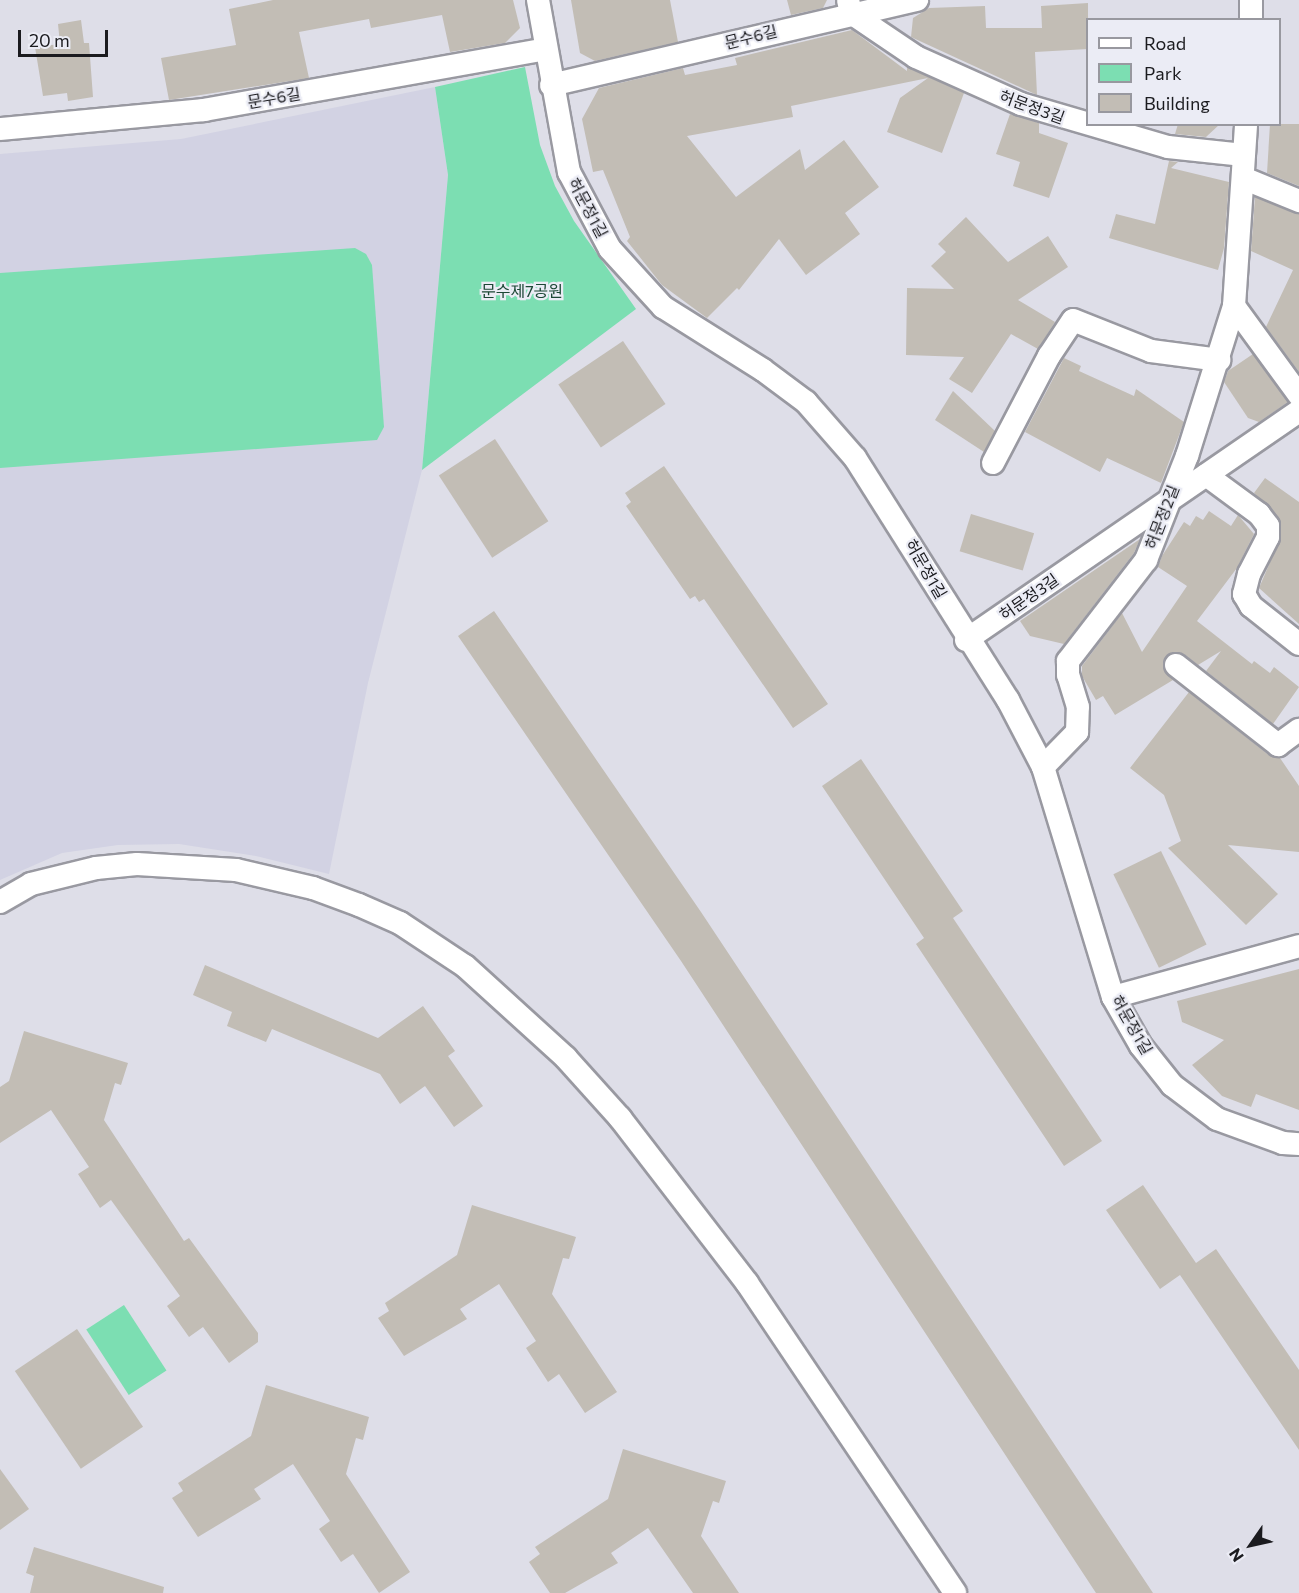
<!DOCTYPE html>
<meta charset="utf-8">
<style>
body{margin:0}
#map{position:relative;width:1299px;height:1593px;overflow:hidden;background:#dedee8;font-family:Commissioner,"Noto Sans KR",sans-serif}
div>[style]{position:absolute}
.built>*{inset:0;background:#d2d2e3}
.green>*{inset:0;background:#7cdeb2;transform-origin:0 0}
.building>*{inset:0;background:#c2bdb5;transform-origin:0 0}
.roads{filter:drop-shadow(2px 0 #9999a1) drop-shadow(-2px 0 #9999a1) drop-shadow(0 2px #9999a1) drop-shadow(0 -2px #9999a1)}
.street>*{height:22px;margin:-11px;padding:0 11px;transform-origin:11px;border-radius:11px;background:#fff}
span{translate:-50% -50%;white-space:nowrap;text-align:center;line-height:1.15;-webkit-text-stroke:4.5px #ebecf5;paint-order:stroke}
.street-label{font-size:16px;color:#1b1b1f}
.park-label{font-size:16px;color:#1c4735}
.legend{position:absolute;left:1086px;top:18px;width:195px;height:108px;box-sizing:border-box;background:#ebecf5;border:2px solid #98989f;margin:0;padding:8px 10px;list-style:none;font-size:18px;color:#1b1b1f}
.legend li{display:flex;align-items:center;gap:12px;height:30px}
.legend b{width:30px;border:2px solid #98989f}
.north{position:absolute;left:1221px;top:1515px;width:60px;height:60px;-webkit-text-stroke:4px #ebecf5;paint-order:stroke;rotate:236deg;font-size:16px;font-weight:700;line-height:24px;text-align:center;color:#1b1b1f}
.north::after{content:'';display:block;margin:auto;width:21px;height:27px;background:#1b1b1f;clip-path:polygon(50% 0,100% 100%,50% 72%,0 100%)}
.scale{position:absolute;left:18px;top:30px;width:90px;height:27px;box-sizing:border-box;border:3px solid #1b1b1f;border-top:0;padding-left:8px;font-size:18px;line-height:21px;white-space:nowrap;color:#1b1b1f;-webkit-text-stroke:4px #ebecf5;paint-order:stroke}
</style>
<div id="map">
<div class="built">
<div style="clip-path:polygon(435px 87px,448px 175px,422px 470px,368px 683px,329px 874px,256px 856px,179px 844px,118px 845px,62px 853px,0 880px,0 154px,181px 139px)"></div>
</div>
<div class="green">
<div style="clip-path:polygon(525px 67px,540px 145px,555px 186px,574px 221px,636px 309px,422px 470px,448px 175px,435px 87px)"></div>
<div style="clip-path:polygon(355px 248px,366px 254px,372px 265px,384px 427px,377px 440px,0 468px,0 273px)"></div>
<div style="left:124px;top:1305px;width:78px;height:45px;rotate:57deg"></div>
</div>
<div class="building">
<div style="clip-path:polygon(273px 0,513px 0,520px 28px,505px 43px,450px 52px,442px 15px,371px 28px,369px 19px,299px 32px,309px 78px,169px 100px,161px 58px,236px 45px,229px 9px)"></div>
<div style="clip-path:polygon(571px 0,670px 0,678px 42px,595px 61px,580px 53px)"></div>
<div style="clip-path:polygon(787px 0,827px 0,823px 8px,791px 15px)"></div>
<div style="clip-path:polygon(1088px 3px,1088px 49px,1035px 52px,1037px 95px,911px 37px,913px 18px,929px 8px,985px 6px,986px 28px,1042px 28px,1041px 6px)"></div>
<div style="clip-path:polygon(81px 20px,84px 43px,89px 43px,93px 97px,68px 101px,67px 93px,43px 96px,35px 47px,60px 44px,58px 24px)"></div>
<div style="clip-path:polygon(852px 30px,907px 71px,907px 67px,964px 93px,942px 153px,887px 132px,900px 98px,928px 78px,791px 106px,793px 117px,687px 136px,736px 197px,800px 149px,805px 170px,844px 140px,879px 187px,845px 213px,860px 234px,806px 275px,779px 239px,739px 290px,737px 288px,707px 318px,662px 285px,627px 241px,630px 237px,603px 170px,593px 172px,582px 119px,599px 88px,683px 68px,685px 75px,737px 65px,735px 58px)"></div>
<div style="clip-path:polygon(1010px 114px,1039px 123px,1039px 133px,1068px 143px,1049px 198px,1013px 186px,1020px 162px,996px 154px)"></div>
<div style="clip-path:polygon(1178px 124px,1220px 124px,1206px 137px,1175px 134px)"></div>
<div style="clip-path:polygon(1270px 124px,1299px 124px,1299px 186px,1267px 173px)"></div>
<div style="clip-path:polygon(1169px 161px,1178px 162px,1171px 168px,1229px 182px,1224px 248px,1218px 270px,1109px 238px,1116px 214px,1155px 224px)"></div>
<div style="clip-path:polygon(1255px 197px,1299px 214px,1299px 372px,1266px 327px,1293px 270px,1251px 251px)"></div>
<div style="clip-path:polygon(966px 217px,1008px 262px,1048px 236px,1068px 267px,1018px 300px,1055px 322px,1038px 349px,1011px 334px,972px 393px,949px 379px,964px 357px,906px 355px,907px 288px,954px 289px,931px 266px,946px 252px,938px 244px)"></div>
<div style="left:623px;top:341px;width:76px;height:78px;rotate:56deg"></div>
<div style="clip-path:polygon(1253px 354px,1288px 402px,1259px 422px,1248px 418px,1224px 382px,1228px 371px)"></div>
<div style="clip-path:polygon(1064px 358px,1081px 366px,1079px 371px,1134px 396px,1136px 389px,1184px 422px,1161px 483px,1107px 458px,1100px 472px,1025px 432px)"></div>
<div style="clip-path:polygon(953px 391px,995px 431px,984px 452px,935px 420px)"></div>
<div style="left:495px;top:439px;width:98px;height:67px;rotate:57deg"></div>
<div style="clip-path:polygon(664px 466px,828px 704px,793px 728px,704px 599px,699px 602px,695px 596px,690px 599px,626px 506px,631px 502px,625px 493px)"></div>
<div style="clip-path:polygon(1265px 478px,1299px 502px,1299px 624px,1259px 588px,1281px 537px,1279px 518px,1254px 493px)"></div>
<div style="clip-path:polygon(1209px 511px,1231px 526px,1238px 515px,1254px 534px,1237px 568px,1197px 621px,1252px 664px,1254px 661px,1270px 673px,1274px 667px,1299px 687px,1273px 724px,1206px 671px,1221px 651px,1198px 665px,1184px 654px,1172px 652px,1163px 664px,1173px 680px,1115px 715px,1103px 696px,1096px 700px,1082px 676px,1082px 666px,1122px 613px,1142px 652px,1187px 586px,1158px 567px,1162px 556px,1184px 522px,1190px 526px,1196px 516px,1203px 520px)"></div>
<div style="left:971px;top:514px;width:66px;height:39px;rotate:17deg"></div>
<div style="clip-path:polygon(1140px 539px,1134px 553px,1064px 644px,1030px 636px,1020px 621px)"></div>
<div style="clip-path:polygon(494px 611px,701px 912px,1153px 1593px,1096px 1593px,681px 961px,458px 636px)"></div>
<div style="clip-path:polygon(1189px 692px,1270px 756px,1280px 758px,1299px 786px,1299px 852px,1228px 845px,1278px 894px,1246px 925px,1168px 848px,1181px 841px,1164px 795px,1130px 768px)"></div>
<div style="clip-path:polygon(861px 759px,963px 911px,953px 918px,1102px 1141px,1064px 1166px,916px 944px,924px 938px,822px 786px)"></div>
<div style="left:1161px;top:851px;width:104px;height:53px;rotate:64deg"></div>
<div style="clip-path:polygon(205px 965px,378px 1038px,423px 1006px,455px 1051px,448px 1056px,483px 1106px,454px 1127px,425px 1086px,400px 1104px,380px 1074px,272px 1029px,266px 1042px,227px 1026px,232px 1012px,193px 995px)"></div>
<div style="clip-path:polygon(1299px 969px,1299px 1110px,1256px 1094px,1251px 1107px,1222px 1096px,1192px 1065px,1224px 1040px,1182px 1022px,1177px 1001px)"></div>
<div style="clip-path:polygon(24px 1031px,128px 1063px,121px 1085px,115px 1083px,104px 1120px,184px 1241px,189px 1238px,258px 1333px,258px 1342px,229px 1363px,203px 1327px,189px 1337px,167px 1306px,180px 1296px,111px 1200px,100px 1208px,78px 1174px,89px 1167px,51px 1110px,0 1143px,0 1087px,9px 1081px)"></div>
<div style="clip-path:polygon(1143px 1185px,1196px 1263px,1216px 1249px,1299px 1370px,1299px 1450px,1180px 1275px,1160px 1289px,1106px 1210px)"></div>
<div style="clip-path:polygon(472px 1205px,576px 1237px,569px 1259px,563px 1258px,552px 1294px,617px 1392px,585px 1413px,559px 1374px,548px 1382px,526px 1348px,536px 1341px,499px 1284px,460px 1309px,467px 1319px,404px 1356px,378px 1318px,389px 1311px,385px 1303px,457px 1255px)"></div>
<div style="left:77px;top:1329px;width:118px;height:75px;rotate:56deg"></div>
<div style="clip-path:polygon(266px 1385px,369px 1417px,363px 1440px,356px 1438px,346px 1474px,410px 1572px,379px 1593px,353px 1554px,341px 1562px,319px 1529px,330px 1521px,293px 1464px,254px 1489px,261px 1499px,198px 1537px,172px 1498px,183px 1491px,178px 1483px,251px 1436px)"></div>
<div style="clip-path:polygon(623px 1449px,726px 1481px,719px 1503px,713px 1501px,701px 1536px,739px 1593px,693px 1593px,648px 1528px,611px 1553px,618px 1563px,565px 1593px,550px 1593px,529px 1562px,540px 1554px,535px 1547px,608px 1499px)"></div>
<div style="clip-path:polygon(0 1469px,29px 1509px,0 1530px)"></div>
<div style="clip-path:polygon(34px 1547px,164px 1587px,163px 1593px,30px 1593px,34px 1576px,26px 1573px)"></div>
</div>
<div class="roads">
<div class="street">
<div style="left:538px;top:0;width:175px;rotate:79.8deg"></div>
<div style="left:569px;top:172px;width:87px;rotate:62deg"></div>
<div style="left:610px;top:249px;width:79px;rotate:47.6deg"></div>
<div style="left:663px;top:307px;width:118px;rotate:32.2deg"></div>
<div style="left:763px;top:370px;width:54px;rotate:36.7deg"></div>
<div style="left:806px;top:402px;width:74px;rotate:48.8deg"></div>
<div style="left:855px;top:458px;width:286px;rotate:57.7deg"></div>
<div style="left:1008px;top:700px;width:76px;rotate:62.4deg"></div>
<div style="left:1043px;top:767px;width:240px;rotate:73.1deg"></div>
<div style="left:1113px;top:997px;width:56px;rotate:60.3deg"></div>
<div style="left:1141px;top:1046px;width:50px;rotate:51.5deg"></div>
<div style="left:1172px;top:1085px;width:56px;rotate:37.1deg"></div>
<div style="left:1217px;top:1119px;width:70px;rotate:20deg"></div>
<div style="left:1283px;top:1143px;width:16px;rotate:4deg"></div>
<div style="left:848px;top:0;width:13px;rotate:77deg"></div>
<div style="left:851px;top:13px;width:78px;rotate:34.1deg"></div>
<div style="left:916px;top:57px;width:115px;rotate:24.1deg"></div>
<div style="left:1021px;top:104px;width:153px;rotate:16.3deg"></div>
<div style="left:1168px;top:147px;width:76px;rotate:6deg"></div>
<div style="left:1251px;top:20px;width:20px;rotate:-90deg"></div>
<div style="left:551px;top:85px;width:376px;rotate:-13.1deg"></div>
<div style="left:0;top:129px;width:205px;rotate:-5.3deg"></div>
<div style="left:204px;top:110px;width:347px;rotate:-10.1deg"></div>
<div style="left:1243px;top:178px;width:61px;rotate:22.3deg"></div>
<div style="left:1234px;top:306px;width:182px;rotate:-86.2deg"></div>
<div style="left:993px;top:463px;width:121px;rotate:-62.4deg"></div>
<div style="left:1049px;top:356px;width:43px;rotate:-56.3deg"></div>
<div style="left:1073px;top:320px;width:84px;rotate:21.7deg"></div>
<div style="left:1151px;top:351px;width:69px;rotate:7.5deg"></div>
<div style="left:1206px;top:475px;width:66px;rotate:36.3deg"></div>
<div style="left:1259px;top:514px;width:15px;rotate:53deg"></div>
<div style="left:1268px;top:526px;width:11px;rotate:90deg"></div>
<div style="left:1268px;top:537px;width:42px;rotate:117.2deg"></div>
<div style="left:1249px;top:574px;width:21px;rotate:104deg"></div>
<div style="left:1244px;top:594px;width:14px;rotate:60deg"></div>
<div style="left:1251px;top:606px;width:61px;rotate:38.4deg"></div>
<div style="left:966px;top:640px;width:404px;rotate:-34.5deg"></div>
<div style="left:1176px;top:665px;width:130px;rotate:38.1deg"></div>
<div style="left:1278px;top:745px;width:26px;rotate:-36deg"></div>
<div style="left:1043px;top:767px;width:49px;rotate:-45.8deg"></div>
<div style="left:1077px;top:732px;width:25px;rotate:-88deg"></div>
<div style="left:1078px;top:707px;width:34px;rotate:-107deg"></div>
<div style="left:1068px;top:675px;width:14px;rotate:-90deg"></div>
<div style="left:1068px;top:661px;width:128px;rotate:-52.3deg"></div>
<div style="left:1146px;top:560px;width:112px;rotate:-68.5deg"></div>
<div style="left:1187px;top:456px;width:157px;rotate:-72.6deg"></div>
<div style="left:1234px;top:306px;width:110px;rotate:53.9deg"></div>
<div style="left:0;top:902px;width:36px;rotate:-30deg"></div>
<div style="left:31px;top:884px;width:67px;rotate:-13.8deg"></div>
<div style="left:96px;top:868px;width:41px;rotate:-5.6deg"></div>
<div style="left:137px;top:864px;width:99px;rotate:3.5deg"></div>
<div style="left:236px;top:870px;width:79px;rotate:13.2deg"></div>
<div style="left:313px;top:888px;width:49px;rotate:20.3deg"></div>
<div style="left:359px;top:905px;width:45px;rotate:23.7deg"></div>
<div style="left:400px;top:923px;width:78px;rotate:33.5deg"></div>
<div style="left:465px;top:966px;width:137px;rotate:42.3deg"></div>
<div style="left:566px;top:1058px;width:81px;rotate:48deg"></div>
<div style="left:620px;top:1118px;width:208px;rotate:52.4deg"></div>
<div style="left:747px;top:1283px;width:373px;rotate:56.1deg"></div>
<div style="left:1113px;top:997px;width:193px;rotate:-15.3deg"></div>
</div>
</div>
<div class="street-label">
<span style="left:751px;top:37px;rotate:-14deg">문수6길</span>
<span style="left:274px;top:98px;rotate:-10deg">문수6길</span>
<span style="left:1032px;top:107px;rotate:20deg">허문정3길</span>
<span style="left:588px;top:208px;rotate:62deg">허문정1길</span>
<span style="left:1162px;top:517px;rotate:-69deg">허문정2길</span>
<span style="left:926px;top:569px;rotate:60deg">허문정1길</span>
<span style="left:1029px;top:597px;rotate:-35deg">허문정3길</span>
<span style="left:1132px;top:1025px;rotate:60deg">허문정1길</span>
</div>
<div class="park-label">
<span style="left:522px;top:291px">문수제7공원</span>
</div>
<ul class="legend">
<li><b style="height:8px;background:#fff"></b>Road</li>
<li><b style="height:16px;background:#7cdeb2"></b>Park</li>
<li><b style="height:16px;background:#c2bdb5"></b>Building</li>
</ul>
<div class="north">N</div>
<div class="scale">20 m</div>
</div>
